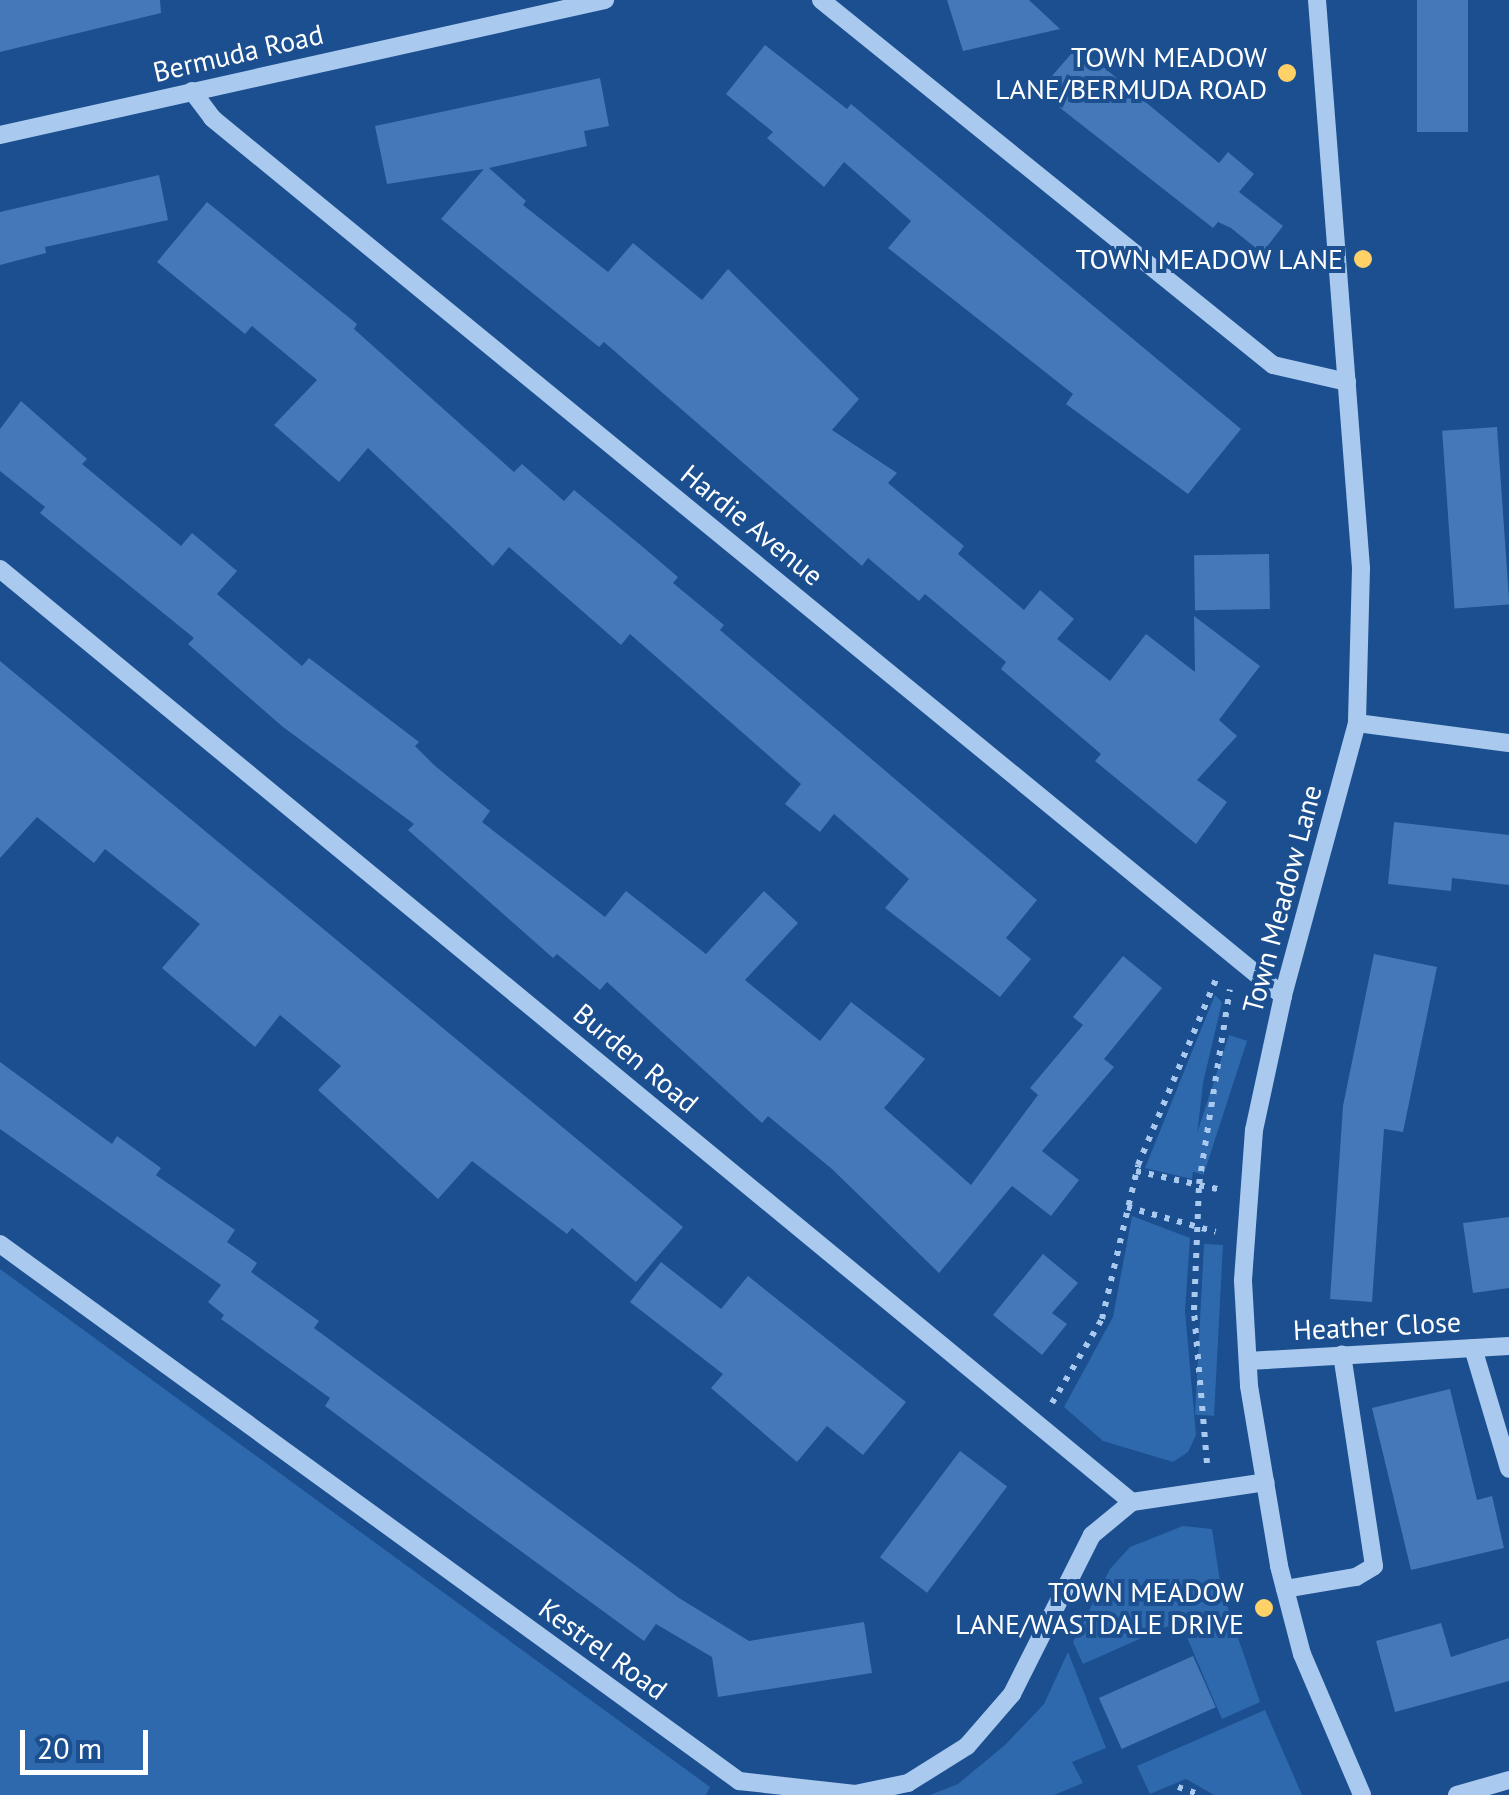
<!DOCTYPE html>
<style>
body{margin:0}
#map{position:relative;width:1509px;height:1795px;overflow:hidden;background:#1b4f8f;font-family:"PT Sans",sans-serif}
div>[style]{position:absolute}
.green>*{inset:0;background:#2e69ad;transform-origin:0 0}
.building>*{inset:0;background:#4478b7;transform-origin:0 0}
.path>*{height:6px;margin-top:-3px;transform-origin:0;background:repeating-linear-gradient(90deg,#a9c9ee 0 5px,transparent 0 13px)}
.minor>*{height:18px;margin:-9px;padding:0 9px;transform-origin:9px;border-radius:9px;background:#a9c9ee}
.dots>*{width:28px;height:28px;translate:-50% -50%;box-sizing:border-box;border:5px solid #1b4f8f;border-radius:50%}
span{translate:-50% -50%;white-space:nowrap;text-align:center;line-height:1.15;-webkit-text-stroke:8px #1b4f8f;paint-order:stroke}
.street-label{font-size:28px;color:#fff}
.poi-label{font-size:28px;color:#fff}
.right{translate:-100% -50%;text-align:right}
.scale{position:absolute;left:20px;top:1730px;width:128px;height:45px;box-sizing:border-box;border:5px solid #fff;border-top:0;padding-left:12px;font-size:30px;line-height:35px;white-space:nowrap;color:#fff;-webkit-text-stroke:8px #1b4f8f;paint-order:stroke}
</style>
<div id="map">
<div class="green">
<div style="clip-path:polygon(1215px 995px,1222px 1002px,1203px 1083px,1192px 1179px,1145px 1168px)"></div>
<div style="left:1229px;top:1035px;width:19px;height:141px;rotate:18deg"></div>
<div style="clip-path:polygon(1132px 1216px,1190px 1238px,1185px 1311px,1196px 1435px,1188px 1452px,1173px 1462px,1103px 1441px,1064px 1407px,1113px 1317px)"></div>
<div style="left:1204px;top:1244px;width:19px;height:171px;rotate:3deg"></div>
<div style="clip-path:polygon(0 1269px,710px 1787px,706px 1795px,0 1795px)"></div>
<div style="clip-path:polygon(1183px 1526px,1212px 1529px,1221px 1588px,1260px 1702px,1222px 1719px,1180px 1621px,1083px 1664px,1073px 1642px,1110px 1569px,1130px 1547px)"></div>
<div style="clip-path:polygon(1068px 1652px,1106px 1748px,1072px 1762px,1083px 1783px,1054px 1795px,930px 1795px,958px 1784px,1005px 1745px,1044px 1704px)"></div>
<div style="clip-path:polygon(1265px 1710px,1302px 1795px,1214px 1795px,1186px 1779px,1150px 1794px,1137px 1766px)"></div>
</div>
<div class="building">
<div style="clip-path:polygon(0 0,160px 0,161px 13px,0 52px)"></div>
<div style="clip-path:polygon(947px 0,1029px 0,1060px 29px,963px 51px)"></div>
<div style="left:1417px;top:0;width:51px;height:132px"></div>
<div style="clip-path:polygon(765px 45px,847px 109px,851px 104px,1241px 429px,1188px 494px,1066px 404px,1073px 394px,888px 248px,911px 221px,844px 162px,824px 187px,767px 138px,773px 132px,726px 94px)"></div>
<div style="clip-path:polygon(1078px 46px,1219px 163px,1228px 152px,1254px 174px,1239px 192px,1283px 226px,1262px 253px,1231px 228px,1218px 222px,1213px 228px,1059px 107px,1064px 101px,1045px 84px)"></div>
<div style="clip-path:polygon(600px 78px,609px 126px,584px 131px,587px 146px,489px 168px,526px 201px,523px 205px,608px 272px,633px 243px,702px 300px,728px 269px,859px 399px,832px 430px,897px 473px,888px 483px,964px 546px,958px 554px,1024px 610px,1040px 590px,1074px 619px,1057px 639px,1110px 681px,1146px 634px,1195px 672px,1194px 616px,1260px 666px,1219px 720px,1237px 736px,1197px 780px,1227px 802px,1196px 844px,1095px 761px,1101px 754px,1001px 669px,1006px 662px,925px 594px,919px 601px,868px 558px,862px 566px,604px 342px,599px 347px,441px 219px,484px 169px,387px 184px,375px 126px)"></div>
<div style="clip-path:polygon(159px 175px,168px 220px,45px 247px,46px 253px,0 265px,0 212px)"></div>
<div style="clip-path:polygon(207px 202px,357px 324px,354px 329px,514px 472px,522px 464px,564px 501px,574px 490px,644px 548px,678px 577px,673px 583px,724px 625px,720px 630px,1037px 900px,1006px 938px,1031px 959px,1000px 997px,885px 908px,909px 879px,834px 814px,820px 832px,785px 804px,801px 784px,630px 634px,621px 645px,509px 547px,493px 566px,368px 448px,339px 482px,274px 425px,317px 380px,252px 326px,245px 334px,157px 262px)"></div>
<div style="clip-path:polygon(21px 401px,87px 459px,82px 464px,181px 546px,192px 533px,237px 571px,217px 594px,302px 666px,309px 658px,419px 742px,415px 746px,434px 765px,490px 811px,482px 822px,605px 917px,626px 891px,706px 954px,764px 891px,798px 923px,745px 980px,820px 1041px,851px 1002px,925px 1059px,884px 1108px,971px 1185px,1038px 1095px,1030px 1088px,1083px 1025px,1073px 1017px,1123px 956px,1162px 988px,1104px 1059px,1114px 1067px,1042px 1151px,1079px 1180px,1051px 1216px,1012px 1186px,939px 1273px,832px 1169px,768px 1116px,762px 1123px,607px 982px,600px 990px,557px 954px,553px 958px,408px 830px,414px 824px,283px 727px,188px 644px,194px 638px,40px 513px,45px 507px,0 471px,0 429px)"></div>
<div style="left:1497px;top:427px;width:178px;height:55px;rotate:86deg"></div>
<div style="left:1269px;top:554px;width:55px;height:75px;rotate:89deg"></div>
<div style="clip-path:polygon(0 661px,683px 1227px,636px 1282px,572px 1228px,567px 1234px,472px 1161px,438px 1199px,318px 1090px,341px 1066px,280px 1015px,255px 1047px,162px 968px,200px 924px,105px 849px,94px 863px,37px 817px,0 858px)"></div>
<div style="clip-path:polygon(1394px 822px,1509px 835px,1509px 885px,1452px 878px,1451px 891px,1388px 884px)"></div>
<div style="clip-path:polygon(1374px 954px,1437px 967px,1403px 1132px,1384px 1129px,1372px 1302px,1330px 1299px,1343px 1106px)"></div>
<div style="clip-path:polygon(0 1062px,112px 1144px,117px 1136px,161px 1168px,156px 1175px,235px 1230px,227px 1242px,257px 1263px,251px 1272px,319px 1321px,314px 1328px,679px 1598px,749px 1641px,864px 1622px,872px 1673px,718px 1697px,712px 1657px,656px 1624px,644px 1641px,466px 1511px,325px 1406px,330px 1398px,221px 1319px,224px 1315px,208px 1302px,221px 1285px,0 1129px)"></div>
<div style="clip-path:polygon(1509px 1217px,1509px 1288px,1473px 1293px,1463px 1223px)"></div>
<div style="clip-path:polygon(1043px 1254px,1078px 1283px,1052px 1313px,1067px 1324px,1042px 1355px,993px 1315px)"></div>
<div style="clip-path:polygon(661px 1262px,721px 1309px,748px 1276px,906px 1402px,863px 1455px,827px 1426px,797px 1462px,711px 1388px,723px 1374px,630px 1302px)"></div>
<div style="clip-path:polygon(1450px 1389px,1477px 1500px,1492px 1496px,1504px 1548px,1411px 1570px,1372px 1408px)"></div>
<div style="left:960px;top:1451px;width:59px;height:133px;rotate:37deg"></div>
<div style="clip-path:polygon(1441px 1623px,1451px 1657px,1509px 1638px,1509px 1681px,1395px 1712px,1376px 1641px)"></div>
<div style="left:1193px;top:1656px;width:56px;height:103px;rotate:66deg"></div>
</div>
<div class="path">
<div style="left:1136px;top:1171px;width:88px;rotate:12.5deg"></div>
<div style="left:1127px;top:1207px;width:92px;rotate:15.7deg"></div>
<div style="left:1052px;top:1403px;width:98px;rotate:-59.2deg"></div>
<div style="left:1102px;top:1319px;width:158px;rotate:-76.8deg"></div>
<div style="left:1138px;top:1165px;width:202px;rotate:-67.2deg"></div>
<div style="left:1207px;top:1463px;width:154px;rotate:-94.9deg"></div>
<div style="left:1194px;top:1310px;width:126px;rotate:-87.7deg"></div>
<div style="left:1199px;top:1184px;width:197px;rotate:-81deg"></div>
<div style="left:1178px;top:1787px;width:24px;rotate:19deg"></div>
</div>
<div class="minor">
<div style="left:821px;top:0;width:581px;rotate:38.92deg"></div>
<div style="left:1273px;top:365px;width:76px;rotate:12.9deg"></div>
<div style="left:1317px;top:0;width:570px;rotate:85.57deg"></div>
<div style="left:1361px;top:568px;width:155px;rotate:91.5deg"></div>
<div style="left:1357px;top:723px;width:283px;rotate:105.2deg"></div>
<div style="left:1283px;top:996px;width:137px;rotate:102.2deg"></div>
<div style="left:1254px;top:1130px;width:151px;rotate:94.2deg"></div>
<div style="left:1243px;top:1281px;width:105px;rotate:86.7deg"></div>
<div style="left:1249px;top:1386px;width:182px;rotate:80.5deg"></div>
<div style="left:1279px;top:1566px;width:91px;rotate:75.4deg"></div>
<div style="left:1302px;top:1654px;width:153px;rotate:66.9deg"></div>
<div style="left:192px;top:91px;width:34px;rotate:53deg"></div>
<div style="left:212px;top:118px;width:1385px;rotate:39.34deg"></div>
<div style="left:0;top:135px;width:620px;rotate:-12.58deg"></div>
<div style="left:0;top:569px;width:1467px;rotate:39.5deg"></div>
<div style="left:1132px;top:1502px;width:135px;rotate:-8.5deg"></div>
<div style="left:1357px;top:723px;width:153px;rotate:7.5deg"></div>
<div style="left:0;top:1244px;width:914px;rotate:36deg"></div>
<div style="left:739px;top:1781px;width:117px;rotate:6.4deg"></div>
<div style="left:855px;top:1794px;width:54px;rotate:-11.7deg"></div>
<div style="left:908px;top:1783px;width:70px;rotate:-32.1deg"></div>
<div style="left:967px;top:1746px;width:69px;rotate:-49.1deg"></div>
<div style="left:1012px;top:1694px;width:178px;rotate:-63.3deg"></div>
<div style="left:1092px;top:1535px;width:52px;rotate:-39.5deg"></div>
<div style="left:1473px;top:1348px;width:126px;rotate:73.4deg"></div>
<div style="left:1248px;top:1361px;width:261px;rotate:-3.3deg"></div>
<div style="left:1285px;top:1589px;width:72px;rotate:-9.6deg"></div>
<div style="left:1356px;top:1577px;width:21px;rotate:-31deg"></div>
<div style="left:1374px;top:1566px;width:214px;rotate:-98.6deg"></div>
<div style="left:1457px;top:1795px;width:54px;rotate:-16.1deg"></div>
</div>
<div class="dots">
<div style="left:1287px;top:73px;background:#ffd166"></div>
<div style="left:1363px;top:259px;background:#ffd166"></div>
<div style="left:1264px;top:1608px;background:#ffd166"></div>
</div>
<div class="street-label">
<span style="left:238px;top:53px;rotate:-13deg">Bermuda Road</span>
<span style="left:752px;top:525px;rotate:39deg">Hardie Avenue</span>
<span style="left:1282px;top:899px;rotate:-75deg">Town Meadow Lane</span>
<span style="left:636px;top:1058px;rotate:40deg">Burden Road</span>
<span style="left:1377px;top:1326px;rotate:-3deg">Heather Close</span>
<span style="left:603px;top:1649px;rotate:36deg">Kestrel Road</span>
</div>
<div class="poi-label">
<span class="right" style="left:1267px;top:73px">TOWN MEADOW<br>LANE/BERMUDA ROAD</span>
<span class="right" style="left:1343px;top:259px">TOWN MEADOW LANE</span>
<span class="right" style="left:1244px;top:1608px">TOWN MEADOW<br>LANE/WASTDALE DRIVE</span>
</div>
<div class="scale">20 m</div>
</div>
